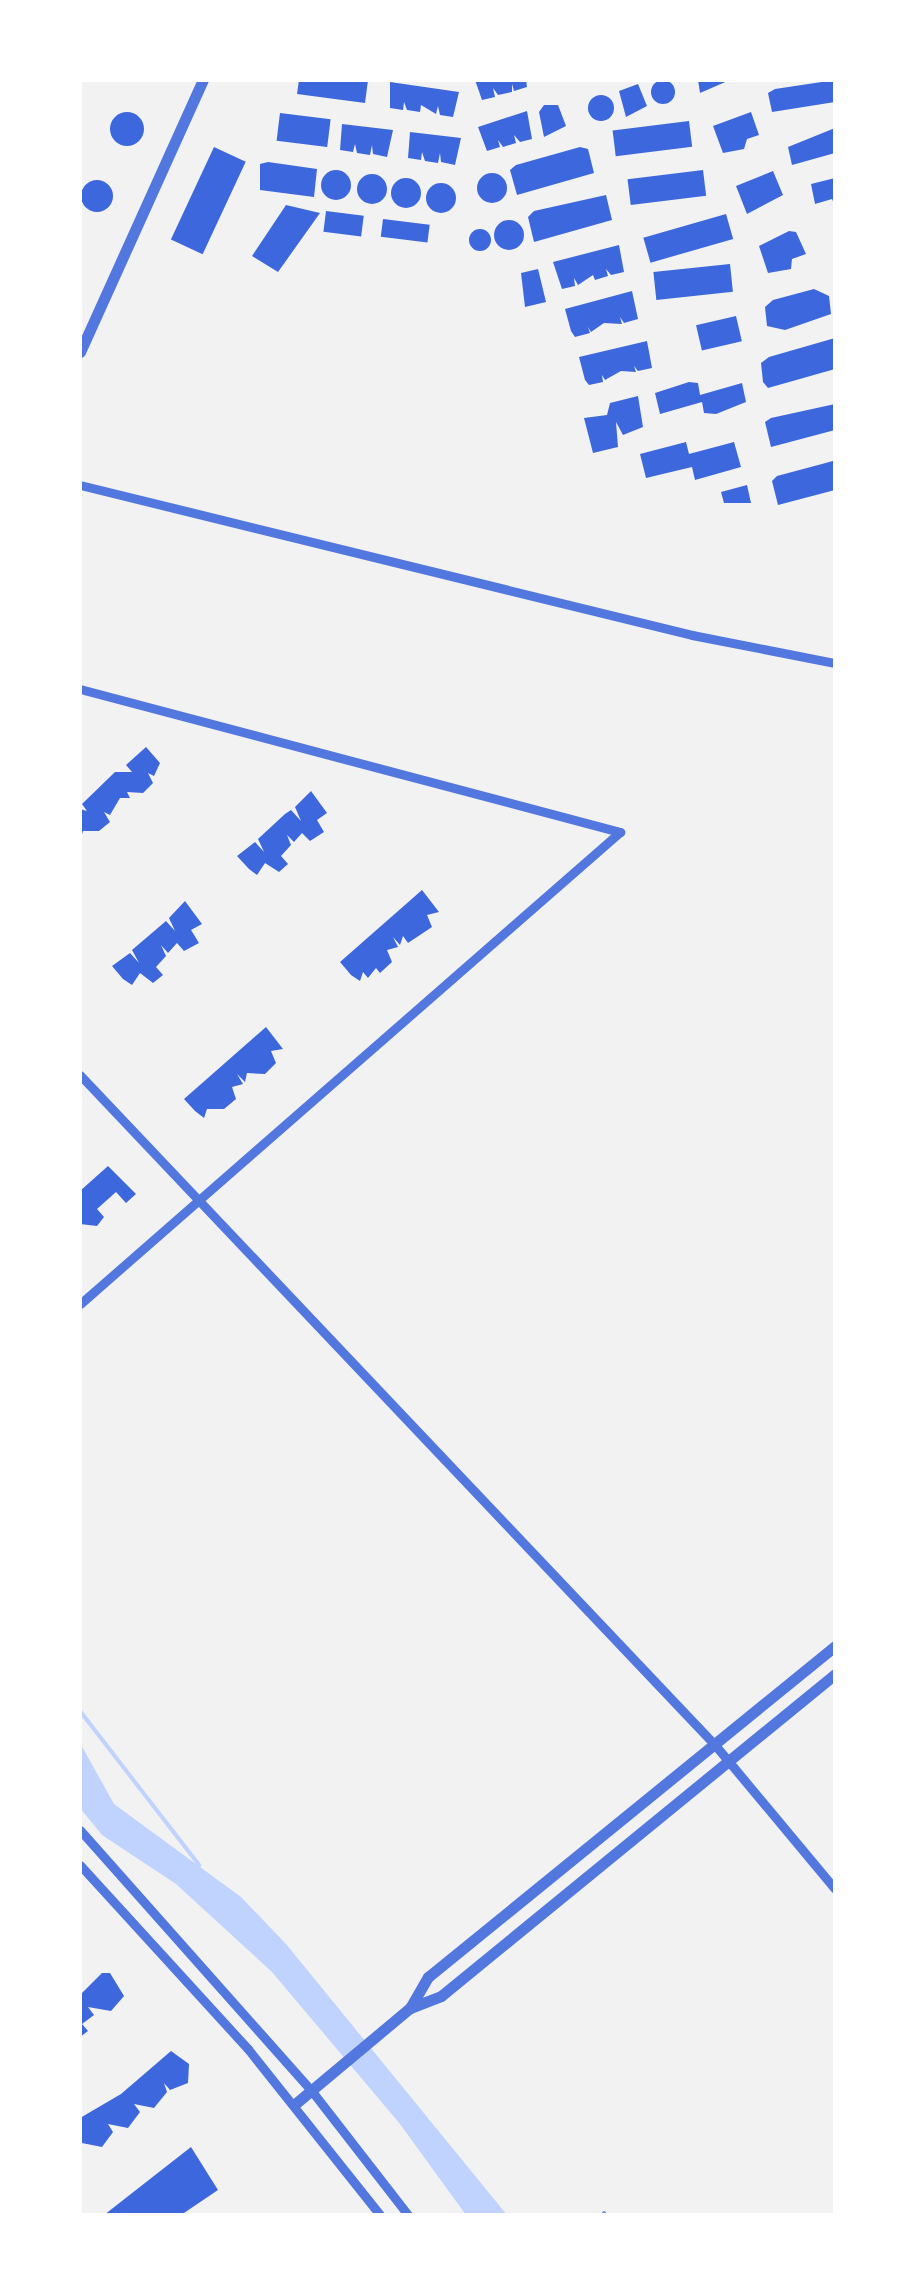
<!DOCTYPE html>
<style>
body{margin:0}
#map{position:relative;width:915px;height:2295px;overflow:hidden;background:#f2f2f2;font-family:"PT Sans Narrow",sans-serif}
div>[style]{position:absolute}
.water>*{inset:0;background:#bfd3fe}
.stream>*{height:4px;margin:-2px;padding:0 2px;transform-origin:2px;border-radius:2px;background:#bfd3fe}
.building>*{inset:0;background:#3d67dc;transform-origin:0 0}
.round{border-radius:50%}
.minor>*{height:9px;margin:-4.5px;padding:0 4.5px;transform-origin:4.5px;border-radius:4.5px;background:#5277de}
.tertiary>*{height:11px;margin:-5.5px;padding:0 5.5px;transform-origin:5.5px;border-radius:5.5px;background:#5277de}
.rail>*{height:4px;margin:-2px;padding:0 2px;transform-origin:2px;border-radius:2px;background:#7290e2}
span{translate:-50% -50%;white-space:nowrap;text-align:center;line-height:1.15;-webkit-text-stroke:9px #fff;paint-order:stroke}
.frame{position:absolute;inset:0;border:82px solid #fff;pointer-events:none}
</style>
<div id="map">
<div class="water">
<div style="clip-path:polygon(80px 1743px,114px 1804px,241px 1897px,286px 1944px,507px 2215px,466px 2215px,400px 2124px,272px 1972px,176px 1884px,102px 1835px,80px 1808px)"></div>
</div>
<div class="stream">
<div style="left:80px;top:1711px;width:195px;rotate:52.3deg"></div>
</div>
<div class="building">
<div class="round" style="left:651px;top:80px;width:24px;height:24px"></div>
<div style="clip-path:polygon(299px 80px,368px 80px,365px 103px,297px 94px)"></div>
<div style="clip-path:polygon(475px 80px,526px 80px,527px 87px,514px 91px,512px 84px,512px 92px,498px 95px,493px 88px,495px 97px,482px 100px)"></div>
<div style="clip-path:polygon(698px 80px,730px 80px,700px 93px)"></div>
<div style="clip-path:polygon(835px 80px,835px 102px,772px 112px,768px 93px,775px 89px)"></div>
<div style="clip-path:polygon(390px 82px,459px 92px,453px 117px,440px 115px,438px 106px,436px 114px,421px 105px,420px 112px,407px 110px,404px 102px,403px 110px,390px 108px)"></div>
<div style="clip-path:polygon(638px 84px,647px 106px,626px 117px,619px 91px)"></div>
<div class="round" style="left:588px;top:95px;width:26px;height:26px"></div>
<div style="clip-path:polygon(544px 105px,558px 105px,566px 126px,544px 137px,539px 112px)"></div>
<div style="clip-path:polygon(527px 111px,532px 139px,520px 142px,514px 135px,516px 143px,503px 147px,498px 140px,500px 147px,487px 151px,478px 127px)"></div>
<div style="clip-path:polygon(751px 112px,759px 135px,747px 139px,744px 149px,723px 153px,713px 126px)"></div>
<div class="round" style="left:110px;top:112px;width:34px;height:34px"></div>
<div style="left:280px;top:113px;width:51px;height:28px;rotate:7deg"></div>
<div style="left:689px;top:121px;width:26px;height:77px;rotate:83deg"></div>
<div style="clip-path:polygon(342px 124px,393px 130px,387px 157px,373px 154px,372px 145px,370px 155px,357px 153px,355px 144px,353px 152px,340px 150px)"></div>
<div style="clip-path:polygon(835px 128px,835px 153px,792px 165px,788px 147px)"></div>
<div style="clip-path:polygon(410px 132px,461px 138px,455px 165px,441px 162px,440px 153px,438px 163px,425px 161px,422px 152px,421px 160px,408px 158px)"></div>
<div style="left:214px;top:147px;width:35px;height:102px;rotate:25deg"></div>
<div style="clip-path:polygon(580px 147px,588px 149px,594px 173px,517px 195px,510px 170px,516px 165px)"></div>
<div style="clip-path:polygon(268px 162px,317px 169px,314px 197px,260px 190px,260px 164px)"></div>
<div class="round" style="left:321px;top:170px;width:30px;height:30px"></div>
<div style="left:703px;top:170px;width:26px;height:76px;rotate:83deg"></div>
<div style="clip-path:polygon(773px 171px,783px 195px,747px 214px,736px 186px)"></div>
<div class="round" style="left:477px;top:173px;width:30px;height:30px"></div>
<div class="round" style="left:357px;top:174px;width:30px;height:30px"></div>
<div class="round" style="left:391px;top:178px;width:30px;height:30px"></div>
<div style="clip-path:polygon(835px 178px,835px 206px,832px 199px,815px 204px,811px 184px)"></div>
<div class="round" style="left:81px;top:180px;width:32px;height:32px"></div>
<div class="round" style="left:426px;top:183px;width:30px;height:30px"></div>
<div style="clip-path:polygon(606px 195px,612px 220px,534px 242px,528px 217px,534px 211px)"></div>
<div style="clip-path:polygon(286px 205px,320px 213px,278px 272px,252px 256px)"></div>
<div style="left:326px;top:211px;width:38px;height:21px;rotate:7deg"></div>
<div style="left:726px;top:214px;width:26px;height:86px;rotate:74deg"></div>
<div style="left:383px;top:219px;width:47px;height:18px;rotate:7deg"></div>
<div class="round" style="left:494px;top:220px;width:30px;height:30px"></div>
<div class="round" style="left:469px;top:229px;width:22px;height:22px"></div>
<div style="clip-path:polygon(789px 231px,796px 232px,806px 254px,792px 259px,791px 269px,768px 273px,759px 246px)"></div>
<div style="clip-path:polygon(619px 245px,624px 272px,611px 275px,606px 269px,608px 276px,595px 280px,593px 275px,578px 285px,574px 278px,575px 286px,562px 289px,553px 262px)"></div>
<div style="left:730px;top:264px;width:28px;height:77px;rotate:84deg"></div>
<div style="clip-path:polygon(538px 269px,546px 302px,525px 307px,521px 273px)"></div>
<div style="clip-path:polygon(814px 289px,829px 296px,831px 314px,785px 330px,767px 326px,765px 307px,773px 300px)"></div>
<div style="clip-path:polygon(632px 291px,638px 319px,624px 323px,620px 317px,622px 324px,604px 323px,591px 332px,588px 327px,590px 333px,575px 337px,571px 331px,565px 309px)"></div>
<div style="left:736px;top:316px;width:26px;height:41px;rotate:77deg"></div>
<div style="clip-path:polygon(835px 338px,835px 369px,768px 388px,763px 382px,761px 363px,769px 357px)"></div>
<div style="clip-path:polygon(647px 341px,652px 368px,638px 371px,634px 366px,636px 372px,621px 371px,605px 380px,602px 375px,603px 382px,589px 385px,585px 380px,579px 357px)"></div>
<div style="clip-path:polygon(689px 382px,698px 383px,700px 395px,742px 383px,746px 402px,716px 414px,704px 413px,702px 402px,660px 414px,655px 393px)"></div>
<div style="clip-path:polygon(638px 396px,643px 427px,623px 435px,616px 422px,618px 447px,593px 453px,584px 418px,607px 415px,610px 403px)"></div>
<div style="clip-path:polygon(835px 404px,835px 430px,771px 447px,765px 422px,771px 418px)"></div>
<div style="clip-path:polygon(686px 442px,689px 454px,734px 442px,741px 467px,695px 480px,692px 467px,646px 478px,640px 454px)"></div>
<div style="clip-path:polygon(833px 461px,835px 490px,778px 505px,772px 481px,777px 476px)"></div>
<div style="clip-path:polygon(747px 485px,751px 503px,724px 503px,721px 492px)"></div>
<div style="clip-path:polygon(146px 747px,160px 763px,154px 776px,148px 773px,153px 783px,143px 793px,127px 792px,130px 798px,120px 798px,110px 815px,104px 812px,110px 822px,99px 831px,83px 831px,80px 841px,80px 809px,87px 811px,82px 804px,115px 772px,132px 772px,126px 765px)"></div>
<div style="clip-path:polygon(311px 791px,327px 813px,317px 820px,324px 832px,310px 841px,302px 833px,294px 842px,287px 835px,291px 845px,281px 856px,288px 864px,279px 872px,265px 863px,257px 875px,249px 869px,237px 856px,255px 842px,264px 852px,258px 839px,285px 814px,291px 810px,301px 821px,295px 807px)"></div>
<div style="clip-path:polygon(422px 890px,439px 912px,427px 915px,432px 927px,408px 943px,403px 936px,400px 945px,393px 937px,398px 947px,387px 950px,392px 962px,380px 973px,376px 968px,368px 978px,363px 972px,360px 981px,351px 975px,340px 962px)"></div>
<div style="clip-path:polygon(185px 901px,202px 924px,191px 930px,199px 943px,184px 951px,177px 943px,168px 953px,161px 945px,166px 956px,156px 967px,163px 975px,153px 983px,140px 973px,132px 985px,123px 979px,112px 966px,130px 953px,139px 963px,132px 950px,166px 921px,175px 931px,169px 918px)"></div>
<div style="clip-path:polygon(266px 1027px,283px 1049px,271px 1051px,276px 1063px,265px 1074px,247px 1073px,245px 1082px,237px 1074px,243px 1084px,232px 1087px,236px 1099px,224px 1109px,207px 1109px,204px 1118px,195px 1111px,184px 1099px)"></div>
<div style="clip-path:polygon(108px 1166px,136px 1194px,126px 1203px,116px 1192px,97px 1209px,104px 1217px,97px 1226px,80px 1224px,80px 1191px)"></div>
<div style="clip-path:polygon(102px 1973px,110px 1973px,124px 1996px,111px 2011px,88px 2007px,94px 2015px,82px 2024px,88px 2031px,80px 2037px,80px 1995px)"></div>
<div style="clip-path:polygon(171px 2051px,189px 2064px,188px 2083px,170px 2090px,164px 2083px,167px 2092px,154px 2108px,134px 2104px,140px 2112px,128px 2128px,108px 2124px,113px 2132px,102px 2147px,82px 2143px,80px 2118px,121px 2094px)"></div>
<div style="clip-path:polygon(191px 2147px,218px 2190px,181px 2215px,104px 2215px)"></div>
</div>
<div class="minor">
<div style="left:80px;top:485px;width:630px;rotate:13.77deg"></div>
<div style="left:692px;top:635px;width:146px;rotate:11.1deg"></div>
<div style="left:80px;top:689px;width:559px;rotate:14.83deg"></div>
<div style="left:80px;top:1075px;width:923px;rotate:46.54deg"></div>
<div style="left:715px;top:1745px;width:187px;rotate:50.2deg"></div>
<div style="left:80px;top:1304px;width:717px;rotate:-41.16deg"></div>
<div style="left:80px;top:1830px;width:348px;rotate:48.4deg"></div>
<div style="left:311px;top:2090px;width:158px;rotate:52.2deg"></div>
<div style="left:80px;top:1865px;width:249px;rotate:47.6deg"></div>
<div style="left:248px;top:2049px;width:212px;rotate:51.5deg"></div>
</div>
<div class="tertiary">
<div style="left:80px;top:352px;width:299px;rotate:-65.7deg"></div>
<div style="left:410px;top:2008px;width:36px;rotate:-60deg"></div>
<div style="left:428px;top:1977px;width:525px;rotate:-39.12deg"></div>
<div style="left:295px;top:2104px;width:150px;rotate:-39.9deg"></div>
<div style="left:410px;top:2008px;width:33px;rotate:-21deg"></div>
<div style="left:441px;top:1996px;width:509px;rotate:-39.26deg"></div>
</div>
<div class="rail">
<div style="left:604px;top:2213px;width:2px;rotate:63deg"></div>
</div>
<div class="frame"></div>
</div>
